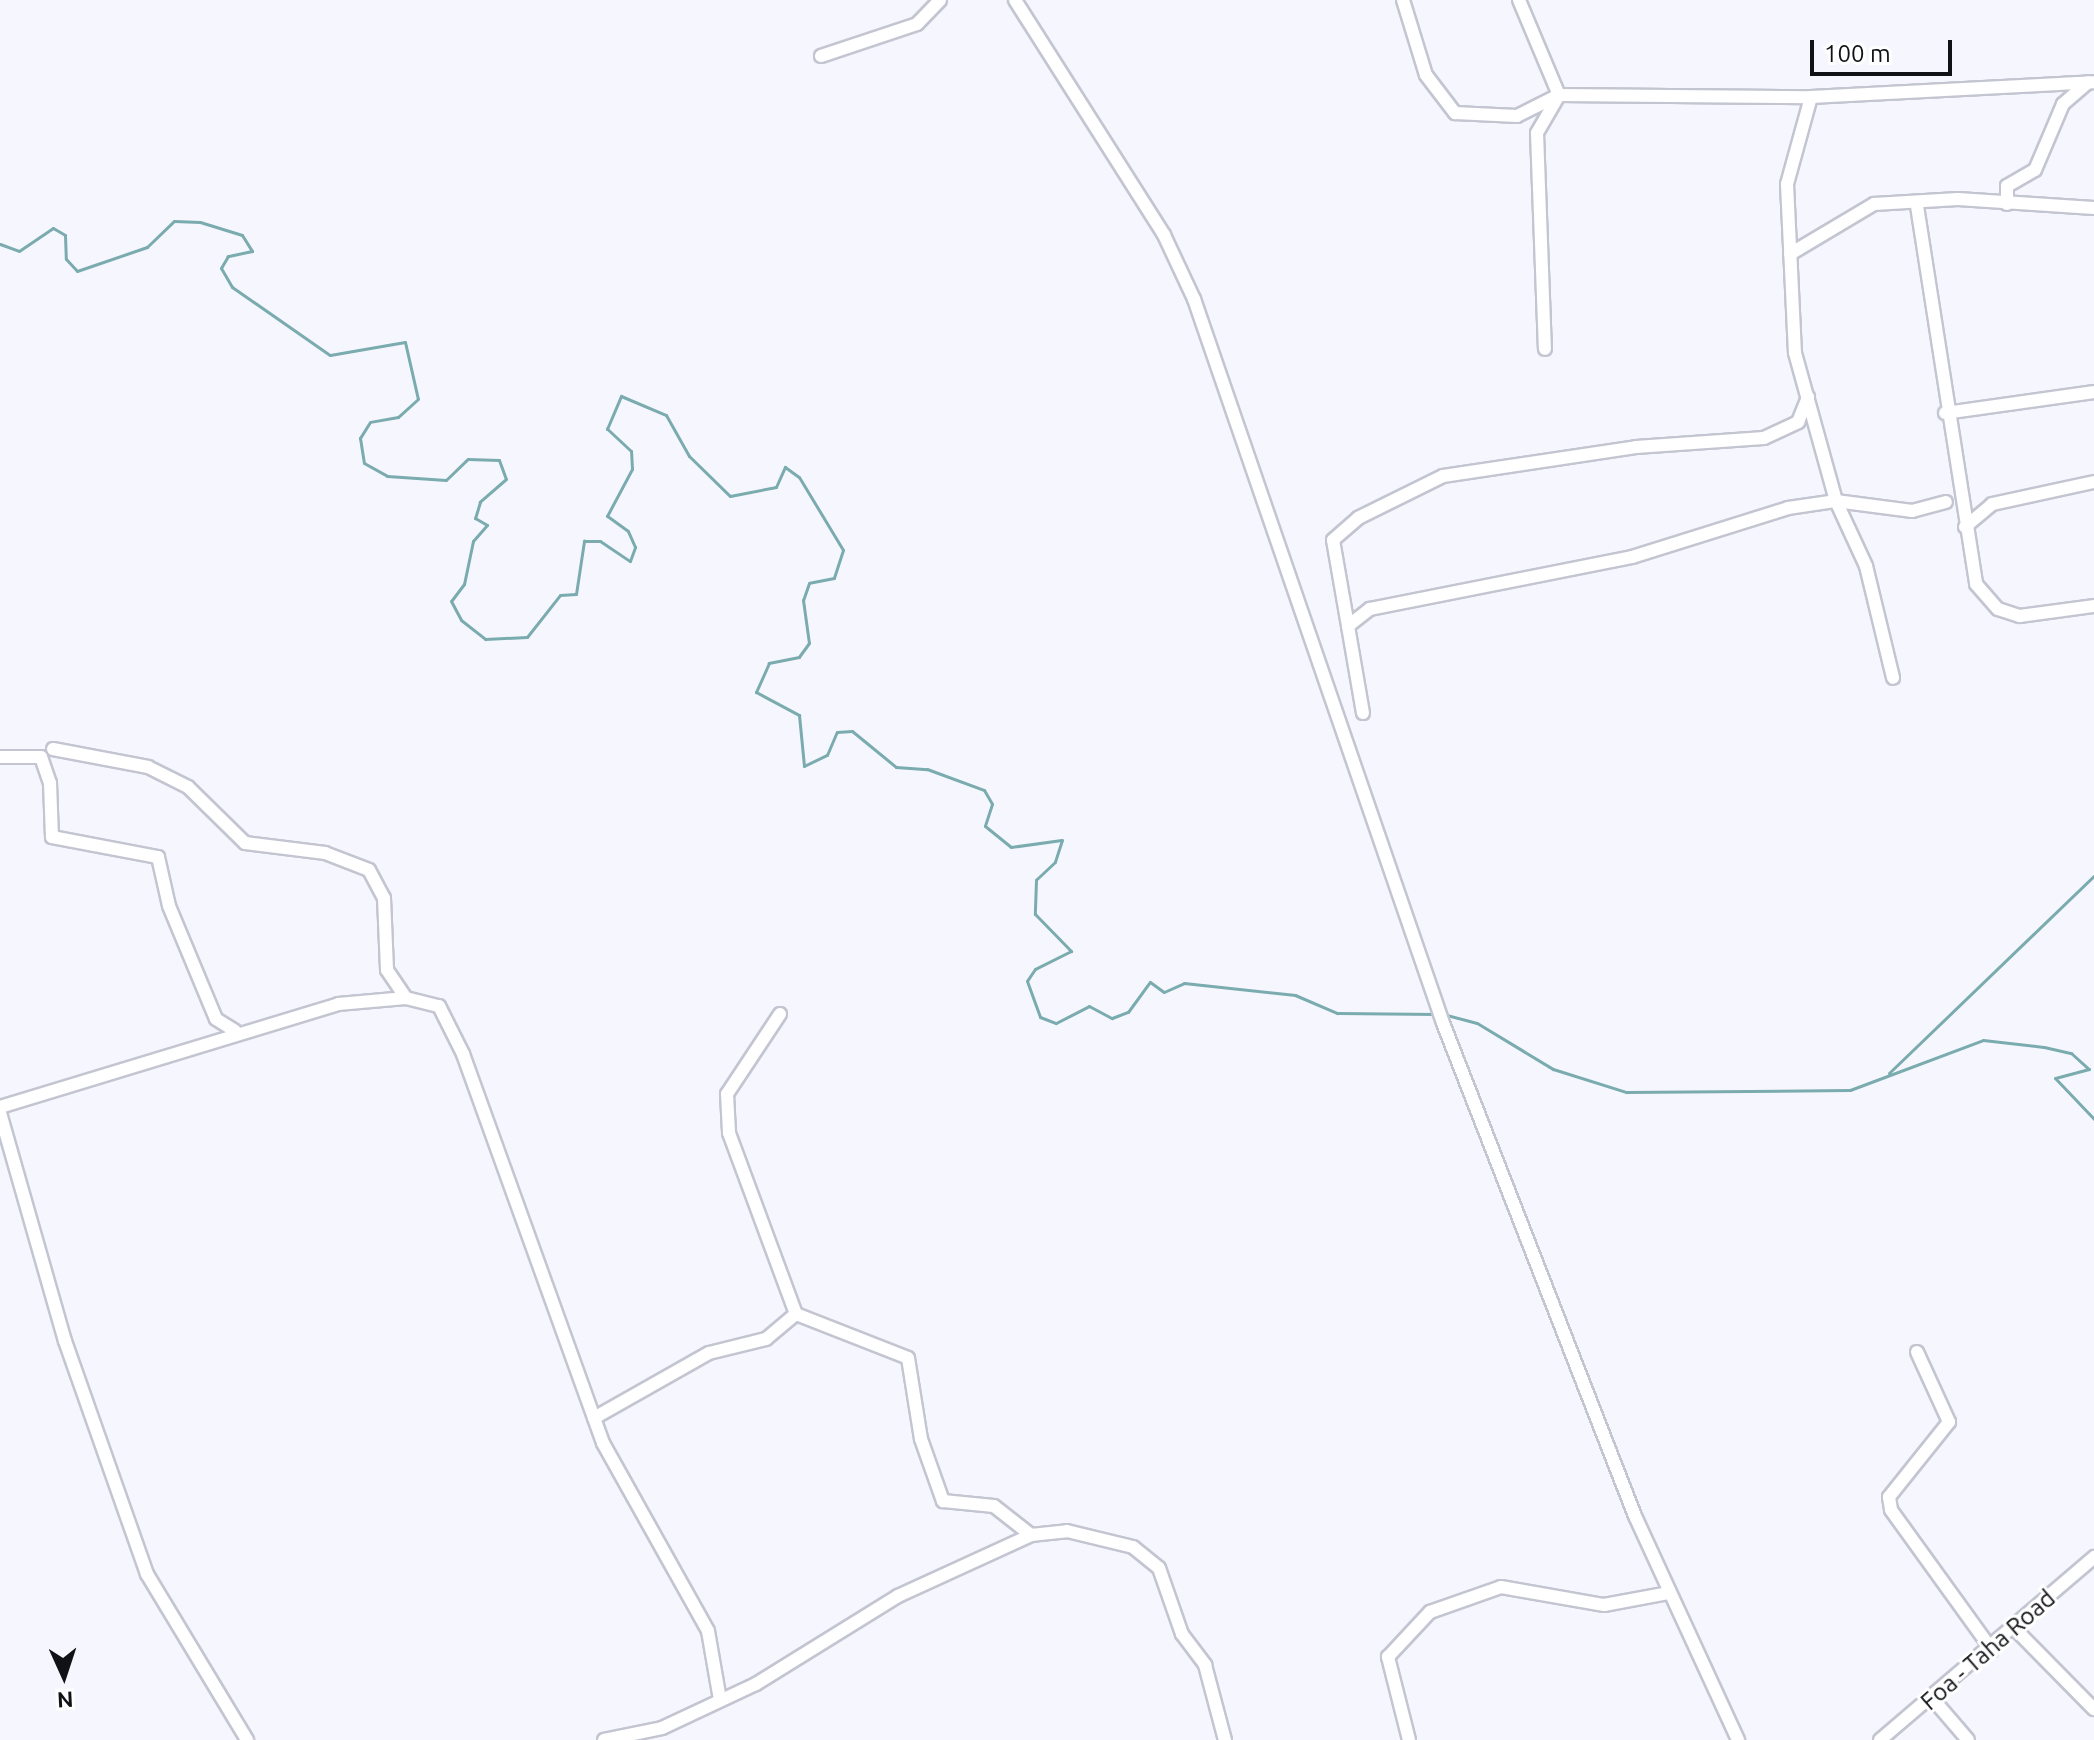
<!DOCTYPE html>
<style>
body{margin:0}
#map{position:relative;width:2094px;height:1740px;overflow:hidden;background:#f6f7fe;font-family:Ubuntu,sans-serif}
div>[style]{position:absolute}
.stream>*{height:3px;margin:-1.5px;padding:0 1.5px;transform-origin:1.5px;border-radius:1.5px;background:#7aabaf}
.roads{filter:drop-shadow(2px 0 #c3c5d1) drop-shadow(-2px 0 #c3c5d1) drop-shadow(0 2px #c3c5d1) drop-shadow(0 -2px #c3c5d1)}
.minor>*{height:12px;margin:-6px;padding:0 6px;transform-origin:6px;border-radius:6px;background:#fff}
span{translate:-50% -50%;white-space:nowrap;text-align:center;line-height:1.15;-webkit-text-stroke:6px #fff;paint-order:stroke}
.street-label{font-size:24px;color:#111216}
.north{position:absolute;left:24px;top:1636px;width:80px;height:80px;-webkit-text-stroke:6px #fff;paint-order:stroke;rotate:177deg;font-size:22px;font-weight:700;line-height:32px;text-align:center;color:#111216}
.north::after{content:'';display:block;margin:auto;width:28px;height:36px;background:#111216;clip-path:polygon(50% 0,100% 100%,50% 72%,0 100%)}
.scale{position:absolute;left:1810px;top:40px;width:142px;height:36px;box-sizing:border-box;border:4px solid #111216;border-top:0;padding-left:10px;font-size:24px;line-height:28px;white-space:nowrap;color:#111216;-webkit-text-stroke:6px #fff;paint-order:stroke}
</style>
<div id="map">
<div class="stream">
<div style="left:0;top:244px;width:20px;rotate:20deg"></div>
<div style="left:19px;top:251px;width:41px;rotate:-34.1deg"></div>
<div style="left:53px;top:228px;width:14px;rotate:30deg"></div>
<div style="left:65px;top:235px;width:24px;rotate:88deg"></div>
<div style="left:66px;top:259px;width:16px;rotate:47deg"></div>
<div style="left:77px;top:271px;width:74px;rotate:-18.9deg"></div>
<div style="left:147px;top:247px;width:37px;rotate:-44deg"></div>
<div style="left:174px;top:221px;width:26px;rotate:2deg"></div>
<div style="left:200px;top:222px;width:44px;rotate:17.2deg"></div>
<div style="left:242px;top:235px;width:19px;rotate:58deg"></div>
<div style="left:252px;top:251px;width:25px;rotate:168deg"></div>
<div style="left:228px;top:256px;width:14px;rotate:120deg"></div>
<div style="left:221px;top:268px;width:22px;rotate:60deg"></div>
<div style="left:232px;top:287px;width:119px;rotate:34.8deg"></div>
<div style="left:330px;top:355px;width:76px;rotate:-9.8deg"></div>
<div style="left:405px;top:342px;width:58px;rotate:77.2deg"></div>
<div style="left:418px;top:399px;width:27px;rotate:138deg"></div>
<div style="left:398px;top:417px;width:28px;rotate:170deg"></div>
<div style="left:370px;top:422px;width:19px;rotate:122deg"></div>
<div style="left:360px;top:438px;width:25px;rotate:81deg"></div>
<div style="left:364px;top:463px;width:26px;rotate:29deg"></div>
<div style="left:387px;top:476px;width:59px;rotate:3.9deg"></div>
<div style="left:446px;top:480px;width:30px;rotate:-44deg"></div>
<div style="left:468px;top:459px;width:31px;rotate:2deg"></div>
<div style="left:499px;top:460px;width:20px;rotate:70deg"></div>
<div style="left:506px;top:479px;width:35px;rotate:139deg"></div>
<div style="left:480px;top:502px;width:17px;rotate:107deg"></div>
<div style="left:475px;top:518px;width:14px;rotate:30deg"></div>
<div style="left:487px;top:525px;width:21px;rotate:131deg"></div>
<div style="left:473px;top:541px;width:44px;rotate:101.8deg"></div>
<div style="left:464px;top:584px;width:21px;rotate:127deg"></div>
<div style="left:451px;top:601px;width:21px;rotate:62deg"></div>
<div style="left:461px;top:620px;width:31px;rotate:38deg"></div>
<div style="left:485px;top:639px;width:42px;rotate:-2.7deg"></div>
<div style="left:527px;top:637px;width:53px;rotate:-51.8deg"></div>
<div style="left:560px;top:595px;width:16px;rotate:-4deg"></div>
<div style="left:576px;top:594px;width:54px;rotate:-81.4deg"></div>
<div style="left:584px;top:541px;width:16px"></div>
<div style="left:600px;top:541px;width:36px;rotate:34deg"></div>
<div style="left:630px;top:561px;width:15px;rotate:-70deg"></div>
<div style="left:635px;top:547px;width:17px;rotate:-114deg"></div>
<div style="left:628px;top:531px;width:26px;rotate:-144deg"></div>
<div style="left:607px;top:516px;width:53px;rotate:-62deg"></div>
<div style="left:632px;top:469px;width:18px;rotate:-93deg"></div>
<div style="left:631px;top:451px;width:33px;rotate:-137deg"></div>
<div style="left:607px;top:429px;width:36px;rotate:-67deg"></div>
<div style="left:621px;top:396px;width:49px;rotate:22.9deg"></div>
<div style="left:666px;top:415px;width:47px;rotate:60.7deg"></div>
<div style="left:689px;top:456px;width:57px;rotate:44.3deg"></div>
<div style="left:730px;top:496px;width:47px;rotate:-11.1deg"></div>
<div style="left:776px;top:487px;width:22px;rotate:-66deg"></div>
<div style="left:785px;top:467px;width:17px;rotate:36deg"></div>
<div style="left:799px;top:477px;width:85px;rotate:58.9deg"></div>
<div style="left:843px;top:550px;width:29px;rotate:108deg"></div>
<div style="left:834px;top:578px;width:25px;rotate:169deg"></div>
<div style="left:809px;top:583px;width:18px;rotate:109deg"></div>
<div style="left:803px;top:600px;width:43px;rotate:82.1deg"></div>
<div style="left:809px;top:643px;width:17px;rotate:126deg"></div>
<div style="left:799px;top:657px;width:31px;rotate:169deg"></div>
<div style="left:769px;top:663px;width:32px;rotate:114deg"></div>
<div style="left:756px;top:692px;width:49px;rotate:28.1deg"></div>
<div style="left:799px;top:715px;width:51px;rotate:84.4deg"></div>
<div style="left:804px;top:766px;width:25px;rotate:-26deg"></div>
<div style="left:827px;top:755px;width:25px;rotate:-67deg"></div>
<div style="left:837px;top:732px;width:15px;rotate:-4deg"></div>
<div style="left:852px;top:731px;width:57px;rotate:39.3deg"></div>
<div style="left:896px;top:767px;width:31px;rotate:4deg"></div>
<div style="left:927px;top:769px;width:61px;rotate:20.2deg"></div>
<div style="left:984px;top:790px;width:16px;rotate:60deg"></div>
<div style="left:992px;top:804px;width:23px;rotate:108deg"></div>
<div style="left:985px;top:826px;width:33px;rotate:39deg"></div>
<div style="left:1011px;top:847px;width:51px;rotate:-7.8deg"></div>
<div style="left:1062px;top:840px;width:23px;rotate:108deg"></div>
<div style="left:1055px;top:862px;width:26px;rotate:137deg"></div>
<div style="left:1036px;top:880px;width:34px;rotate:92deg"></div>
<div style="left:1035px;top:914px;width:52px;rotate:45.8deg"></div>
<div style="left:1071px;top:951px;width:40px;rotate:153.4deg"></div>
<div style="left:1035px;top:969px;width:14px;rotate:124deg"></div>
<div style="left:1027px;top:981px;width:38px;rotate:70deg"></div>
<div style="left:1040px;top:1017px;width:17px;rotate:21deg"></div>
<div style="left:1056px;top:1023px;width:37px;rotate:-27deg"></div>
<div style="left:1089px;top:1006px;width:26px;rotate:28deg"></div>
<div style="left:1112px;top:1018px;width:17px;rotate:-21deg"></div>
<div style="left:1128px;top:1012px;width:37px;rotate:-54deg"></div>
<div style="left:1150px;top:982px;width:17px;rotate:36deg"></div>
<div style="left:1164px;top:992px;width:22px;rotate:-24deg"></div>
<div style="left:1184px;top:983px;width:112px;rotate:6.2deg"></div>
<div style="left:1295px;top:995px;width:46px;rotate:23.2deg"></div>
<div style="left:1337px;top:1013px;width:99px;rotate:0.6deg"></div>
<div style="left:1443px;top:1014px;width:35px;rotate:15deg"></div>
<div style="left:1477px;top:1023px;width:89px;rotate:31.2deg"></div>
<div style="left:1553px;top:1069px;width:77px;rotate:17.5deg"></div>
<div style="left:1626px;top:1092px;width:224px;rotate:-0.5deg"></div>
<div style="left:1850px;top:1090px;width:142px;rotate:-20.6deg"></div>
<div style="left:1983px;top:1040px;width:61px;rotate:6.5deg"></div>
<div style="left:2044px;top:1047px;width:28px;rotate:13deg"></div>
<div style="left:2071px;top:1053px;width:24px;rotate:42deg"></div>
<div style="left:2089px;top:1069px;width:35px;rotate:165deg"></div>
<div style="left:2055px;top:1078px;width:57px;rotate:46.4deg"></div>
<div style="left:1889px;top:1073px;width:284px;rotate:-43.9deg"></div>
</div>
<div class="roads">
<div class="minor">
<div style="left:1015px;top:0;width:278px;rotate:57.6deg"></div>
<div style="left:1164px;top:235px;width:71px;rotate:64.9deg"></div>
<div style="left:1194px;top:299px;width:766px;rotate:71.02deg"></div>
<div style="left:1443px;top:1023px;width:529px;rotate:68.72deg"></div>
<div style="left:1635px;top:1516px;width:247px;rotate:65.3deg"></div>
<div style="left:1403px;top:0;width:78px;rotate:73deg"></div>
<div style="left:1426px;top:75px;width:48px;rotate:52.7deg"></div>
<div style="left:1455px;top:113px;width:62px;rotate:2.8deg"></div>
<div style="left:1517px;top:116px;width:47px;rotate:-26.6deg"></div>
<div style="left:1559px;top:95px;width:252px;rotate:0.5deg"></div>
<div style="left:1811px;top:97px;width:283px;rotate:-3deg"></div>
<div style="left:1519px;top:0;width:103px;rotate:67.2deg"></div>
<div style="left:1559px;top:95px;width:44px;rotate:120.1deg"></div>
<div style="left:1537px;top:133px;width:216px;rotate:87.9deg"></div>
<div style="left:821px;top:56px;width:101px;rotate:-18.4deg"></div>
<div style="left:917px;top:24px;width:33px;rotate:-46deg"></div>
<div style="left:1811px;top:97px;width:90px;rotate:105.4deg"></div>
<div style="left:1787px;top:184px;width:169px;rotate:87.3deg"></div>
<div style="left:1795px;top:353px;width:154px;rotate:74.5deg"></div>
<div style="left:1836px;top:501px;width:72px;rotate:65.2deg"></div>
<div style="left:1866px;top:566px;width:115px;rotate:76.4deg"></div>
<div style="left:2007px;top:204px;width:18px;rotate:-90deg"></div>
<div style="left:2007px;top:186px;width:32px;rotate:-30deg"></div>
<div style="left:2035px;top:170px;width:72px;rotate:-67deg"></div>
<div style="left:2063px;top:104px;width:33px;rotate:-41deg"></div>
<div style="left:1917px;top:206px;width:383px;rotate:81.1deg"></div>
<div style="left:1976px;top:584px;width:33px;rotate:49deg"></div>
<div style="left:1998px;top:609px;width:23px;rotate:18deg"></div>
<div style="left:2020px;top:616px;width:75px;rotate:-7.7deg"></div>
<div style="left:1790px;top:254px;width:98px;rotate:-30.8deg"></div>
<div style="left:1874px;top:204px;width:84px;rotate:-3.4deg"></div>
<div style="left:1958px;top:199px;width:136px;rotate:3.8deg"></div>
<div style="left:1945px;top:413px;width:150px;rotate:-8deg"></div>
<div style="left:1965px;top:527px;width:35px;rotate:-40deg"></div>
<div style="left:1992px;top:504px;width:104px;rotate:-12.2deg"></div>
<div style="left:1348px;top:626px;width:87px;rotate:-99.9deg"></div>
<div style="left:1333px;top:540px;width:33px;rotate:-41deg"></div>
<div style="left:1358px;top:518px;width:95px;rotate:-26.3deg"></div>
<div style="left:1443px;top:476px;width:195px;rotate:-8.5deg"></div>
<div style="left:1636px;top:447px;width:128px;rotate:-4deg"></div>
<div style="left:1764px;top:438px;width:38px;rotate:-25deg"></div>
<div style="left:1798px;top:422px;width:27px;rotate:-68deg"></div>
<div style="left:1363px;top:713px;width:88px;rotate:-99.8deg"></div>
<div style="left:1348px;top:626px;width:28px;rotate:-38deg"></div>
<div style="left:1370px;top:609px;width:267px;rotate:-11.2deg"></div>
<div style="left:1632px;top:557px;width:164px;rotate:-17.4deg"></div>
<div style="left:1788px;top:508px;width:49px;rotate:-8.3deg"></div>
<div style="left:1836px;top:501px;width:77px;rotate:7.5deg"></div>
<div style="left:1912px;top:511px;width:35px;rotate:-15deg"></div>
<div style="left:53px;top:749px;width:97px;rotate:10.7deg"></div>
<div style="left:148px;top:767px;width:45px;rotate:26.6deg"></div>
<div style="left:188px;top:787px;width:80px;rotate:44.5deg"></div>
<div style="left:245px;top:843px;width:81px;rotate:7.1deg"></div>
<div style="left:325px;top:853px;width:47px;rotate:21.1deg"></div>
<div style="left:369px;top:870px;width:32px;rotate:62deg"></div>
<div style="left:384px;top:898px;width:72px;rotate:87.6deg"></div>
<div style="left:387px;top:970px;width:34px;rotate:56deg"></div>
<div style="left:0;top:757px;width:41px"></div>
<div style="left:41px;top:757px;width:28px;rotate:71deg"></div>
<div style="left:50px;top:783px;width:54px;rotate:87.9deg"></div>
<div style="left:52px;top:837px;width:108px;rotate:10.7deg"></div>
<div style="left:158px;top:857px;width:50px;rotate:77.3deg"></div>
<div style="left:169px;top:906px;width:122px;rotate:67.4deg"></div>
<div style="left:216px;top:1019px;width:22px;rotate:32deg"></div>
<div style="left:780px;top:1014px;width:96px;rotate:123.5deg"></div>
<div style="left:727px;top:1094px;width:39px;rotate:87deg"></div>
<div style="left:729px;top:1133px;width:193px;rotate:69.7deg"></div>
<div style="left:796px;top:1314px;width:120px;rotate:21.4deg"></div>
<div style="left:908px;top:1358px;width:82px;rotate:80.9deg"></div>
<div style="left:921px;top:1439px;width:66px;rotate:70.5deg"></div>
<div style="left:943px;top:1501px;width:51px;rotate:5.6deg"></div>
<div style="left:994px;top:1506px;width:47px;rotate:38.1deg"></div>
<div style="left:1031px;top:1535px;width:36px;rotate:-6deg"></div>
<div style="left:1067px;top:1531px;width:68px;rotate:13.6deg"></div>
<div style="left:1133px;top:1547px;width:33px;rotate:39deg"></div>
<div style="left:1159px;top:1568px;width:70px;rotate:70.8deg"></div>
<div style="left:1182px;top:1634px;width:39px;rotate:53deg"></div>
<div style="left:1205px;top:1665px;width:78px;rotate:75.1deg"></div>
<div style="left:0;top:1107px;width:353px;rotate:-16.9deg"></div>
<div style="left:338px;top:1004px;width:68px;rotate:-5deg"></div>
<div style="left:406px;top:998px;width:34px;rotate:14deg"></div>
<div style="left:439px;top:1006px;width:54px;rotate:63.4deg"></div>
<div style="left:463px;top:1054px;width:413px;rotate:70.2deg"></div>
<div style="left:603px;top:1443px;width:215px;rotate:60.8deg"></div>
<div style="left:708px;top:1631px;width:70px;rotate:80.1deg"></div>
<div style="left:0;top:1113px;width:237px;rotate:74.1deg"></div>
<div style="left:65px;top:1341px;width:247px;rotate:70.6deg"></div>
<div style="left:147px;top:1574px;width:194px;rotate:58.9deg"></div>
<div style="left:1917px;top:1352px;width:77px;rotate:65.4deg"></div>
<div style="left:1949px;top:1422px;width:96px;rotate:128.7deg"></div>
<div style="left:1889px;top:1497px;width:13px;rotate:81deg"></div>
<div style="left:1891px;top:1510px;width:173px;rotate:54.2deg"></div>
<div style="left:594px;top:1418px;width:132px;rotate:-29.5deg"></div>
<div style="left:709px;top:1353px;width:59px;rotate:-13.8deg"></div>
<div style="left:766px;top:1339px;width:39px;rotate:-40deg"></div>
<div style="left:2014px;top:1628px;width:114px;rotate:45.4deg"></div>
<div style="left:1932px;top:1698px;width:55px;rotate:49.4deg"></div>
<div style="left:604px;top:1740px;width:59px;rotate:-11.7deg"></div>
<div style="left:662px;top:1728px;width:104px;rotate:-25.1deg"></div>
<div style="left:756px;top:1684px;width:167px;rotate:-31.8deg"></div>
<div style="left:898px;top:1596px;width:146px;rotate:-24.6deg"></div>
<div style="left:1409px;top:1740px;width:86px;rotate:-104.2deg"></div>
<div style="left:1388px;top:1657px;width:62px;rotate:-47deg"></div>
<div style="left:1430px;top:1612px;width:75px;rotate:-19.4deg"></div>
<div style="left:1501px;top:1587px;width:105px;rotate:9.9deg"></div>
<div style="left:1604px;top:1605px;width:65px;rotate:-10.6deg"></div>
<div style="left:1880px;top:1740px;width:282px;rotate:-40.5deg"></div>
</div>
</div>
<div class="street-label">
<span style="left:1988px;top:1650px;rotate:-41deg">Foa - Taha Road</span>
</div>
<div class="north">N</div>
<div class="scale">100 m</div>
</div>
